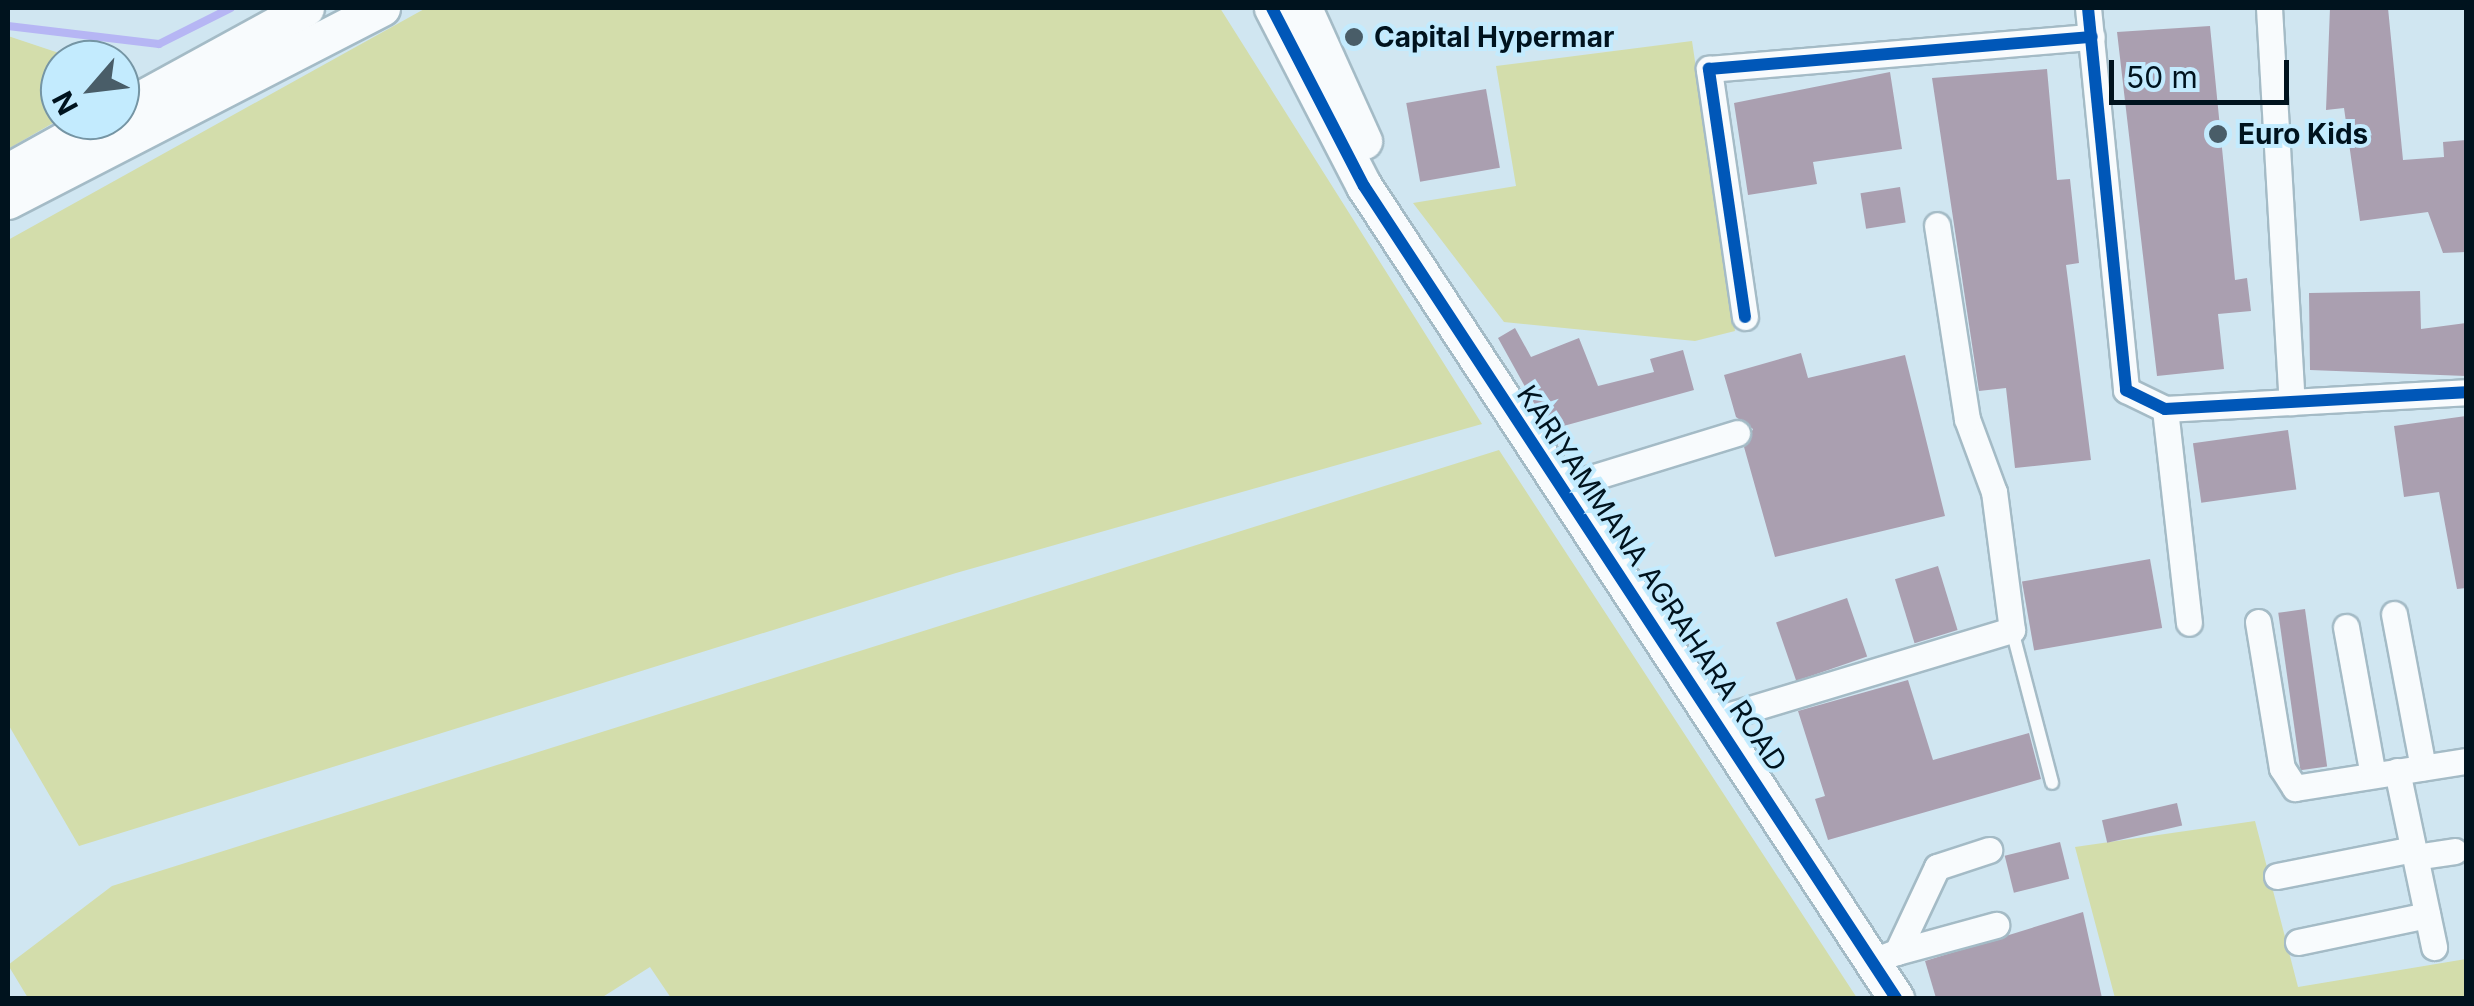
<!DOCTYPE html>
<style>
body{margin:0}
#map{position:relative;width:2474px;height:1006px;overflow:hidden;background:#d0e6f1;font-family:Inter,sans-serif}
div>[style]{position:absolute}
.green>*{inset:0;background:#d3ddab}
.stream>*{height:8px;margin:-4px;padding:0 4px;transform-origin:4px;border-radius:4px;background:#b6b6f4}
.building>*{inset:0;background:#aa9fb0;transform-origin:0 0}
.roads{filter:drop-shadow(2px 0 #a4bbc6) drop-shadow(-2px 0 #a4bbc6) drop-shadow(0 2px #a4bbc6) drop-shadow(0 -2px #a4bbc6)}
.lane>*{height:12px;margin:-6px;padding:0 6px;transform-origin:6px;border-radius:6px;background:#f8fbfd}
.street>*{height:25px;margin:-12.5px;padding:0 12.5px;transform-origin:12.5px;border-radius:12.5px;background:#f8fbfd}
.secondary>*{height:35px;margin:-17.5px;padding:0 17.5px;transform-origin:17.5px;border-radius:17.5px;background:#f8fbfd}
.cycleway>*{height:12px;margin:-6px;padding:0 6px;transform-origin:6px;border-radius:6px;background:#0057b8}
.dots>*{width:28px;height:28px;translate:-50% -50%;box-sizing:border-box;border:5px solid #c3ebfe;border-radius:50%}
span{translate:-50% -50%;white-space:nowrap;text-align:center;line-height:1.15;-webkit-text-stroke:8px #c3ebfe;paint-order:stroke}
.poi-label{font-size:28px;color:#00131e;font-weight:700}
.left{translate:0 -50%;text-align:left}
.street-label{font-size:28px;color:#00131e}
.frame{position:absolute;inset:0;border:10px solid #00131e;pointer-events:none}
.north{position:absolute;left:40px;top:40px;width:100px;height:100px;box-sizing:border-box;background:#c3ebfe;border:2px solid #7595a4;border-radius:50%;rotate:242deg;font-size:28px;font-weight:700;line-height:40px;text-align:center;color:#00131e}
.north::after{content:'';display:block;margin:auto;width:35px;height:45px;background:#495d68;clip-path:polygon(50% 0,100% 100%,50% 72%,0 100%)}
.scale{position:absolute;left:2109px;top:60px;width:180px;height:45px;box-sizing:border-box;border:5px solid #00131e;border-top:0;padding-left:12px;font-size:30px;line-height:35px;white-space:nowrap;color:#00131e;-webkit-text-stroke:8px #c3ebfe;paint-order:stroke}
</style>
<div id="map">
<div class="green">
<div style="clip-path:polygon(426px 8px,1220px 8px,1482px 424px,956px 573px,79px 846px,8px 724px,8px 240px)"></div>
<div style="clip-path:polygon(8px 36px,80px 60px,60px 60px,60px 119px,8px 149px)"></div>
<div style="clip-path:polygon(1692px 41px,1735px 331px,1695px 341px,1504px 322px,1413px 203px,1516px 186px,1496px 66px)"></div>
<div style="clip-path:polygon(1499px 450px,1857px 998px,671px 998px,650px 967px,601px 998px,28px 998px,8px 965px,112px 886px)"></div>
<div style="clip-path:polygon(2255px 821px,2298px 987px,2466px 959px,2466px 998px,2115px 998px,2075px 847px)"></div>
</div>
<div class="stream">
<div style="left:8px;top:26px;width:152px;rotate:6.8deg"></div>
<div style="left:159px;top:44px;width:80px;rotate:-26.6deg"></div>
</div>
<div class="building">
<div style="clip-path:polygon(2330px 8px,2388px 8px,2403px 160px,2444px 157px,2443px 142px,2466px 140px,2466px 252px,2443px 253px,2428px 212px,2360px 221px,2344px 108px,2326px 110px)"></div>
<div style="clip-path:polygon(2210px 26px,2235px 280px,2247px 278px,2251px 311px,2218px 314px,2224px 369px,2157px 376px,2117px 32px)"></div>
<div style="clip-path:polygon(2047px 69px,2057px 180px,2070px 179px,2079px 263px,2066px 265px,2091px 460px,2015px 468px,2006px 388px,1979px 391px,1932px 78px)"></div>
<div style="clip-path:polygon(1890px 72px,1902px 149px,1813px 162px,1817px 184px,1748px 195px,1734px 103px)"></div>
<div style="left:1486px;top:89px;width:80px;height:81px;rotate:80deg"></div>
<div style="left:1900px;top:187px;width:36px;height:40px;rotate:81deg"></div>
<div style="clip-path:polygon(2420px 291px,2421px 329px,2466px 323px,2466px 376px,2310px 370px,2309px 293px)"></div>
<div style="clip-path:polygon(1515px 328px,1531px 357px,1579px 338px,1598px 386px,1654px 372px,1650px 359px,1683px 350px,1694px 390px,1549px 430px,1498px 338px)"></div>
<div style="clip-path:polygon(1801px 353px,1808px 378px,1905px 355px,1945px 516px,1775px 557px,1744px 447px,1753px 429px,1736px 417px,1724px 375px)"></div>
<div style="clip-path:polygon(2466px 416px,2466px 588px,2457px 589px,2439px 492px,2404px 497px,2394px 426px)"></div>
<div style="left:2288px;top:430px;width:60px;height:96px;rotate:82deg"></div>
<div style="left:2150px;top:559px;width:70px;height:130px;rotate:80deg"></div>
<div style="left:1938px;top:566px;width:67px;height:45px;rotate:73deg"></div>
<div style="left:1847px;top:598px;width:62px;height:75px;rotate:71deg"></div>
<div style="left:2305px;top:609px;width:159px;height:27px;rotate:82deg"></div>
<div style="clip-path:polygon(1908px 680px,1933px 760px,2029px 733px,2041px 779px,1828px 840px,1815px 799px,1825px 796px,1798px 711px)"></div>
<div style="left:2177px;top:803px;width:23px;height:77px;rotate:77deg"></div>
<div style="left:2060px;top:842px;width:38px;height:57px;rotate:76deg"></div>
<div style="clip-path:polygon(2083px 912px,2102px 998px,1936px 998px,1925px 961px)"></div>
</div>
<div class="roads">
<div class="lane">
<div style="left:2012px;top:630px;width:158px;rotate:75.3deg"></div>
</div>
<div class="street">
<div style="left:2088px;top:8px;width:384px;rotate:84.3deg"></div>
<div style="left:2126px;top:390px;width:43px;rotate:26deg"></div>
<div style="left:2165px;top:409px;width:301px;rotate:-3.2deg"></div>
<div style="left:2269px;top:8px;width:395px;rotate:86.7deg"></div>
<div style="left:1745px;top:317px;width:251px;rotate:-98.3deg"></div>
<div style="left:1709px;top:69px;width:384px;rotate:-4.8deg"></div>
<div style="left:2165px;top:409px;width:215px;rotate:83.6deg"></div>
<div style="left:1565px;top:486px;width:180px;rotate:-17.1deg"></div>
<div style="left:2394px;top:614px;width:156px;rotate:79.3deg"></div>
<div style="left:2258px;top:622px;width:148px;rotate:80.7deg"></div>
<div style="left:2282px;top:768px;width:24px;rotate:57deg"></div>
<div style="left:2295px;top:788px;width:173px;rotate:-9deg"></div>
<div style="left:2346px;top:627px;width:150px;rotate:79.7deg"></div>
<div style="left:1720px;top:718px;width:305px;rotate:-16.8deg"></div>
<div style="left:2012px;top:630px;width:139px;rotate:-97.4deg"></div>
<div style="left:1994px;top:492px;width:78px;rotate:-110.3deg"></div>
<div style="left:1967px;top:419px;width:196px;rotate:-98.8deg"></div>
<div style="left:2397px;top:771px;width:180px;rotate:78.1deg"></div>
<div style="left:2415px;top:857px;width:40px;rotate:-8.5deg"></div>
<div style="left:2277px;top:876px;width:139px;rotate:-11.2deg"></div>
<div style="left:2298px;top:942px;width:132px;rotate:-11.8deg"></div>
<div style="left:1897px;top:952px;width:103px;rotate:-15.3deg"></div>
<div style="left:1873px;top:961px;width:26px;rotate:-21deg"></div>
<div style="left:1897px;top:952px;width:94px;rotate:-64.8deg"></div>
<div style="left:1937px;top:867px;width:55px;rotate:-18.1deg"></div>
</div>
<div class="secondary">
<div style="left:1272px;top:8px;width:200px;rotate:62.7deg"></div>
<div style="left:1364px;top:186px;width:971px;rotate:56.77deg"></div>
<div style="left:1304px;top:8px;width:146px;rotate:65.7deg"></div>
<div style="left:120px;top:110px;width:212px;rotate:-28.7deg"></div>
<div style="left:8px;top:171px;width:105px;rotate:-29deg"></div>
<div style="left:8px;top:201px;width:421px;rotate:-27.3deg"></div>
</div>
</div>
<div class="cycleway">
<div style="left:1272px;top:8px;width:200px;rotate:62.7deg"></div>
<div style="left:1364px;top:186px;width:971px;rotate:56.77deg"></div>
<div style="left:2088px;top:8px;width:384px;rotate:84.3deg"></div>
<div style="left:2126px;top:390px;width:43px;rotate:26deg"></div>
<div style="left:2165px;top:409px;width:301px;rotate:-3.2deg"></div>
<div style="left:1745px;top:317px;width:251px;rotate:-98.3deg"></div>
<div style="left:1709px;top:69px;width:384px;rotate:-4.8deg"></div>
</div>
<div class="dots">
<div style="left:1354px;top:37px;background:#495d68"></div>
<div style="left:2218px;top:134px;background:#495d68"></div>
</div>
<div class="poi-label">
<span class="left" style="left:1374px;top:37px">Capital Hypermar</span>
<span class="left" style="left:2238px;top:134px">Euro Kids</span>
</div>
<div class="street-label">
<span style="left:1652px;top:578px;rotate:56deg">KARIYAMMANA AGRAHARA ROAD</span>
</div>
<div class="frame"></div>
<div class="north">N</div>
<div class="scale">50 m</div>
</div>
